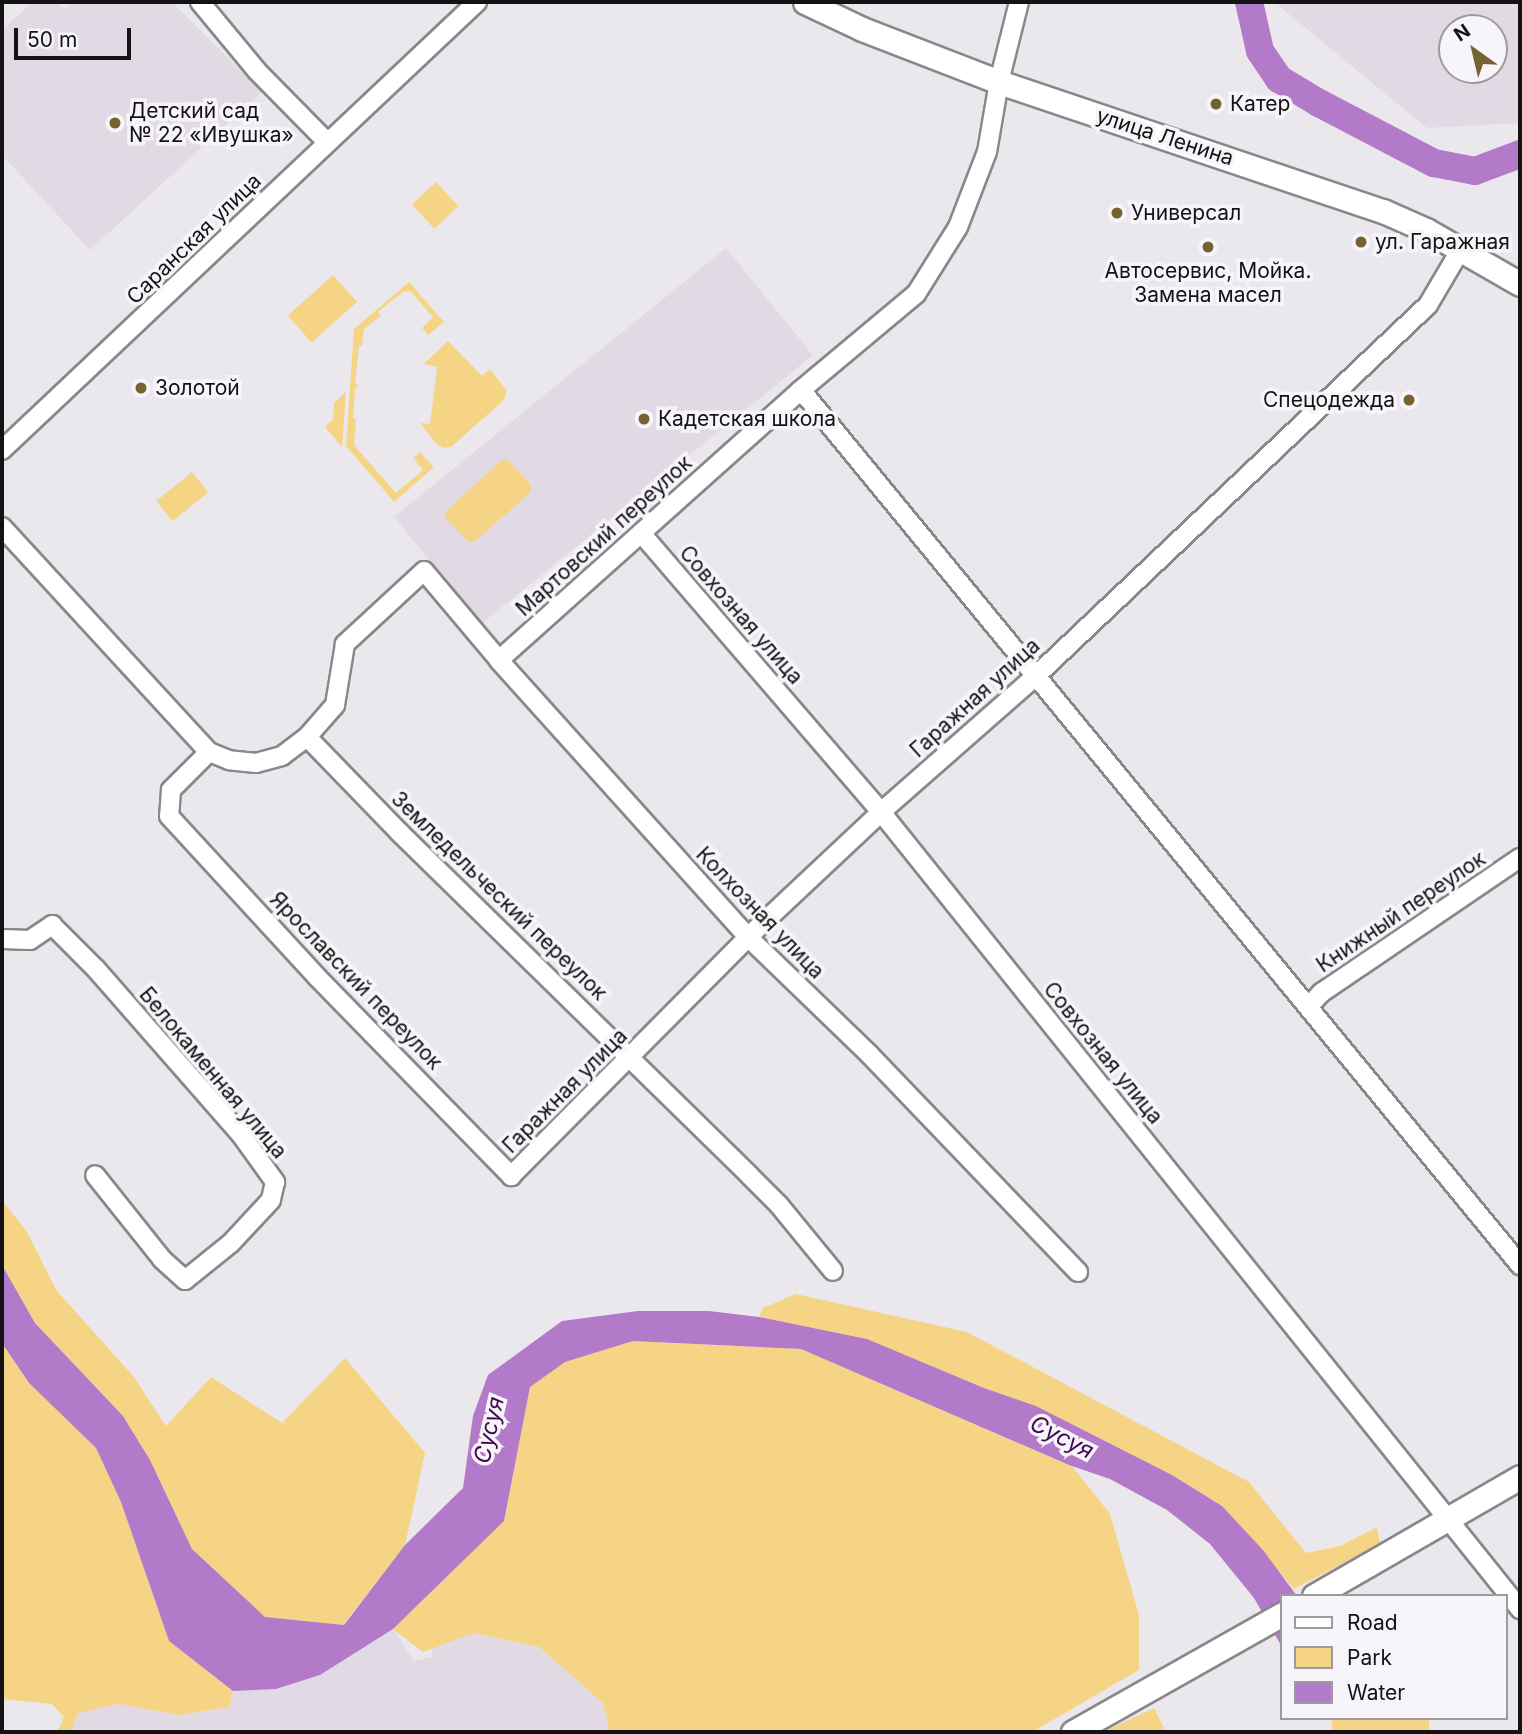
<!DOCTYPE html>
<meta charset="utf-8">
<style>
body{margin:0}
#map{position:relative;width:1522px;height:1734px;overflow:hidden;background:#ebe8ed;font-family:Inter,sans-serif}
div>[style]{position:absolute}
.built>*{inset:0;background:#e1d9e4;transform-origin:0 0}
.green>*{inset:0;background:#f5d585;transform-origin:0 0}
.water>*{inset:0;background:#b27ac8}
.river>*{height:28px;margin:-14px;padding:0 14px;transform-origin:14px;border-radius:14px;background:#b27ac8}
.roads{filter:drop-shadow(2px 0 #8a878b) drop-shadow(-2px 0 #8a878b) drop-shadow(0 2px #8a878b) drop-shadow(0 -2px #8a878b)}
.minor>*{height:18px;margin:-9px;padding:0 9px;transform-origin:9px;border-radius:9px;background:#fff}
.major>*{height:23px;margin:-11.5px;padding:0 11.5px;transform-origin:11.5px;border-radius:11.5px;background:#fff}
.dots>*{width:19px;height:19px;translate:-50% -50%;box-sizing:border-box;border:4px solid #f8f5fa;border-radius:50%}
span{translate:-50% -50%;white-space:nowrap;text-align:center;line-height:1.15;-webkit-text-stroke:7px #f8f5fa;paint-order:stroke}
.poi-label{font-size:21px;color:#141314}
.left{translate:0 -50%;text-align:left}
.right{translate:-100% -50%;text-align:right}
.street-label{font-size:21px;color:#141314}
.water-label{font-size:23px;color:#400851;font-style:italic}
.frame{position:absolute;inset:0;border:4px solid #141314;pointer-events:none}
.legend{position:absolute;left:1280px;top:1594px;width:228px;height:126px;box-sizing:border-box;background:#f8f5fa;border:2px solid #9d9b9e;margin:0;padding:9px 12px;list-style:none;font-size:21px;color:#141314}
.legend li{display:flex;align-items:center;gap:14px;height:35px}
.legend b{width:35px;border:2px solid #9d9b9e}
.north{position:absolute;left:1438px;top:14px;width:70px;height:70px;box-sizing:border-box;background:#f8f5fa;border:2px solid #9d9b9e;border-radius:50%;rotate:326deg;font-size:19px;font-weight:700;line-height:28px;text-align:center;color:#141314}
.north::after{content:'';display:block;margin:auto;width:24px;height:32px;background:#756231;clip-path:polygon(50% 0,100% 100%,50% 72%,0 100%)}
.scale{position:absolute;left:14px;top:28px;width:117px;height:32px;box-sizing:border-box;border:4px solid #141314;border-top:0;padding-left:9px;font-size:21px;line-height:24px;white-space:nowrap;color:#141314;-webkit-text-stroke:5px #f8f5fa;paint-order:stroke}
</style>
<div id="map">
<div class="built">
<div style="clip-path:polygon(33px 2px,57px 2px,65px 9px,73px 2px,172px 2px,262px 92px,90px 250px,2px 155px,2px 30px)"></div>
<div style="clip-path:polygon(evenodd,1274px 2px,1520px 2px,1520px 123px,1427px 128px,1274px 2px,1452px 28px,1494px 28px,1494px 70px,1452px 70px,1452px 28px)"></div>
<div style="left:726px;top:248px;width:138px;height:427px;rotate:51deg"></div>
<div style="clip-path:polygon(393px 1629px,414px 1661px,432px 1657px,433px 1642px,474px 1633px,539px 1647px,603px 1703px,610px 1732px,71px 1732px,77px 1713px,118px 1704px,179px 1715px,228px 1707px,233px 1691px,276px 1689px,320px 1675px)"></div>
</div>
<div class="green">
<div style="left:436px;top:182px;width:33px;height:33px;rotate:47deg"></div>
<div style="left:333px;top:275px;width:36px;height:61px;rotate:48deg"></div>
<div style="clip-path:polygon(409px 282px,444px 322px,428px 335px,422px 328px,433px 317px,410px 291px,403px 292px,378px 312px,381px 316px,364px 329px,362px 346px,359px 346px,355px 384px,359px 385px,355px 390px,353px 418px,356px 419px,354px 445px,396px 493px,423px 470px,413px 458px,420px 452px,434px 467px,394px 502px,346px 446px,354px 329px)"></div>
<div style="clip-path:polygon(448px 341px,482px 376px,490px 369px,507px 391px,504px 400px,451px 447px,444px 448px,437px 445px,420px 423px,430px 424px,437px 367px,424px 364px)"></div>
<div style="clip-path:polygon(346px 392px,342px 447px,325px 427px,333px 419px,334px 403px)"></div>
<div style="clip-path:polygon(502px 460px,509px 461px,531px 485px,531px 492px,474px 542px,467px 541px,445px 517px,446px 511px)"></div>
<div style="left:192px;top:472px;width:26px;height:46px;rotate:51deg"></div>
<div style="clip-path:polygon(2px 1200px,27px 1232px,57px 1291px,134px 1377px,166px 1426px,211px 1377px,282px 1423px,345px 1358px,425px 1453px,405px 1545px,343px 1625px,265px 1617px,192px 1549px,150px 1460px,123px 1416px,35px 1323px,2px 1265px)"></div>
<div style="clip-path:polygon(796px 1294px,967px 1332px,1249px 1482px,1306px 1553px,1340px 1546px,1377px 1527px,1380px 1544px,1294px 1589px,1222px 1506px,1172px 1475px,1036px 1406px,984px 1388px,867px 1339px,759px 1317px,763px 1308px)"></div>
<div style="clip-path:polygon(633px 1341px,801px 1349px,1073px 1467px,1110px 1514px,1139px 1615px,1139px 1670px,1032px 1732px,610px 1732px,603px 1703px,539px 1647px,474px 1633px,423px 1652px,393px 1629px,504px 1521px,530px 1387px,564px 1362px)"></div>
<div style="clip-path:polygon(2px 1343px,29px 1383px,96px 1448px,121px 1502px,169px 1641px,233px 1691px,229px 1707px,179px 1715px,118px 1704px,78px 1713px,71px 1732px,57px 1732px,64px 1717px,52px 1704px,2px 1699px)"></div>
<div style="clip-path:polygon(1154px 1708px,1166px 1732px,1103px 1732px)"></div>
<div style="left:1332px;top:1718px;width:97px;height:14px"></div>
</div>
<div class="water">
<div style="clip-path:polygon(2px 1265px,35px 1323px,123px 1416px,150px 1460px,192px 1549px,265px 1617px,344px 1625px,405px 1545px,463px 1488px,473px 1416px,488px 1375px,562px 1321px,638px 1311px,709px 1311px,759px 1317px,867px 1339px,984px 1388px,1036px 1406px,1172px 1475px,1222px 1506px,1263px 1550px,1297px 1596px,1282px 1596px,1282px 1647px,1254px 1598px,1210px 1544px,1167px 1510px,1110px 1479px,1069px 1465px,801px 1349px,633px 1341px,565px 1362px,530px 1387px,504px 1521px,393px 1629px,320px 1675px,276px 1689px,233px 1691px,169px 1641px,121px 1502px,96px 1448px,29px 1383px,2px 1343px)"></div>
</div>
<div class="river">
<div style="left:1249px;top:2px;width:50px;rotate:77.3deg"></div>
<div style="left:1260px;top:51px;width:34px;rotate:56deg"></div>
<div style="left:1279px;top:79px;width:47px;rotate:31deg"></div>
<div style="left:1319px;top:103px;width:130px;rotate:27.6deg"></div>
<div style="left:1434px;top:163px;width:42px;rotate:11deg"></div>
<div style="left:1475px;top:171px;width:48px;rotate:-20.7deg"></div>
</div>
<div class="roads">
<div class="minor">
<div style="left:200px;top:2px;width:89px;rotate:50.4deg"></div>
<div style="left:257px;top:71px;width:100px;rotate:45.4deg"></div>
<div style="left:801px;top:390px;width:1133px;rotate:50.59deg"></div>
<div style="left:2px;top:450px;width:653px;rotate:-43.32deg"></div>
<div style="left:2px;top:527px;width:306px;rotate:47.4deg"></div>
<div style="left:641px;top:533px;width:368px;rotate:49.3deg"></div>
<div style="left:881px;top:812px;width:1022px;rotate:51.28deg"></div>
<div style="left:499px;top:660px;width:405px;rotate:-41.8deg"></div>
<div style="left:801px;top:390px;width:150px;rotate:-39.9deg"></div>
<div style="left:916px;top:294px;width:79px;rotate:-57.9deg"></div>
<div style="left:958px;top:227px;width:80px;rotate:-68.9deg"></div>
<div style="left:987px;top:152px;width:71px;rotate:-80.3deg"></div>
<div style="left:999px;top:82px;width:82px;rotate:-76deg"></div>
<div style="left:307px;top:737px;width:132px;rotate:45.9deg"></div>
<div style="left:399px;top:832px;width:490px;rotate:44.4deg"></div>
<div style="left:749px;top:1175px;width:42px;rotate:45deg"></div>
<div style="left:779px;top:1205px;width:85px;rotate:50.7deg"></div>
<div style="left:2px;top:939px;width:28px;rotate:2deg"></div>
<div style="left:30px;top:940px;width:27px;rotate:-34deg"></div>
<div style="left:52px;top:925px;width:62px;rotate:45deg"></div>
<div style="left:96px;top:969px;width:222px;rotate:48.8deg"></div>
<div style="left:242px;top:1136px;width:57px;rotate:54.3deg"></div>
<div style="left:275px;top:1182px;width:18px;rotate:103deg"></div>
<div style="left:271px;top:1200px;width:59px;rotate:132.9deg"></div>
<div style="left:231px;top:1243px;width:59px;rotate:141.2deg"></div>
<div style="left:185px;top:1280px;width:31px;rotate:-138deg"></div>
<div style="left:162px;top:1259px;width:107px;rotate:-128.6deg"></div>
<div style="left:1309px;top:1006px;width:18px;rotate:-47deg"></div>
<div style="left:1321px;top:993px;width:240px;rotate:-34.2deg"></div>
<div style="left:1078px;top:1272px;width:302px;rotate:-133.8deg"></div>
<div style="left:869px;top:1054px;width:168px;rotate:-136deg"></div>
<div style="left:748px;top:937px;width:372px;rotate:-132deg"></div>
<div style="left:499px;top:660px;width:116px;rotate:-130.1deg"></div>
<div style="left:424px;top:571px;width:108px;rotate:137.3deg"></div>
<div style="left:345px;top:644px;width:62px;rotate:99.3deg"></div>
<div style="left:335px;top:705px;width:43px;rotate:131.2deg"></div>
<div style="left:307px;top:737px;width:31px;rotate:143deg"></div>
<div style="left:282px;top:756px;width:27px;rotate:165deg"></div>
<div style="left:256px;top:763px;width:27px;rotate:-174deg"></div>
<div style="left:229px;top:760px;width:22px;rotate:-158deg"></div>
<div style="left:209px;top:752px;width:54px;rotate:135deg"></div>
<div style="left:171px;top:790px;width:26px;rotate:94deg"></div>
<div style="left:169px;top:816px;width:220px;rotate:47.4deg"></div>
<div style="left:318px;top:978px;width:277px;rotate:45.7deg"></div>
<div style="left:511px;top:1176px;width:337px;rotate:-45.2deg"></div>
<div style="left:748px;top:937px;width:183px;rotate:-43.2deg"></div>
<div style="left:881px;top:812px;width:209px;rotate:-41.3deg"></div>
<div style="left:1038px;top:674px;width:537px;rotate:-43.42deg"></div>
<div style="left:1428px;top:305px;width:65px;rotate:-59.5deg"></div>
</div>
<div class="major">
<div style="left:805px;top:2px;width:63px;rotate:25.3deg"></div>
<div style="left:862px;top:29px;width:147px;rotate:21.1deg"></div>
<div style="left:999px;top:82px;width:405px;rotate:18.6deg"></div>
<div style="left:1383px;top:211px;width:47px;rotate:23.8deg"></div>
<div style="left:1426px;top:230px;width:108px;rotate:29.9deg"></div>
<div style="left:1314px;top:1596px;width:238px;rotate:-30deg"></div>
<div style="left:1073px;top:1732px;width:240px;rotate:-29.4deg"></div>
</div>
</div>
<div class="dots">
<div style="left:1216px;top:104px;background:#756231"></div>
<div style="left:115px;top:123px;background:#756231"></div>
<div style="left:1117px;top:213px;background:#756231"></div>
<div style="left:1361px;top:242px;background:#756231"></div>
<div style="left:1208px;top:247px;background:#756231"></div>
<div style="left:141px;top:388px;background:#756231"></div>
<div style="left:1409px;top:400px;background:#756231"></div>
<div style="left:644px;top:419px;background:#756231"></div>
</div>
<div class="poi-label">
<span class="left" style="left:1230px;top:104px">Катер</span>
<span class="left" style="left:129px;top:123px">Детский сад<br>№ 22 «Ивушка»</span>
<span class="left" style="left:1131px;top:213px">Универсал</span>
<span class="left" style="left:1375px;top:242px">ул. Гаражная</span>
<span style="left:1208px;top:283px">Автосервис, Мойка.<br>Замена масел</span>
<span class="left" style="left:155px;top:388px">Золотой</span>
<span class="right" style="left:1395px;top:400px">Спецодежда</span>
<span class="left" style="left:658px;top:419px">Кадетская школа</span>
</div>
<div class="street-label">
<span style="left:1165px;top:137px;rotate:18deg">улица Ленина</span>
<span style="left:194px;top:239px;rotate:-44deg">Саранская улица</span>
<span style="left:604px;top:536px;rotate:-42deg">Мартовский переулок</span>
<span style="left:741px;top:615px;rotate:49deg">Совхозная улица</span>
<span style="left:975px;top:698px;rotate:-42deg">Гаражная улица</span>
<span style="left:499px;top:896px;rotate:44deg">Земледельческий переулок</span>
<span style="left:1401px;top:912px;rotate:-34deg">Книжный переулок</span>
<span style="left:760px;top:913px;rotate:46deg">Колхозная улица</span>
<span style="left:356px;top:981px;rotate:46deg">Ярославский переулок</span>
<span style="left:1103px;top:1053px;rotate:51deg">Совхозная улица</span>
<span style="left:213px;top:1073px;rotate:50deg">Белокаменная улица</span>
<span style="left:565px;top:1091px;rotate:-45deg">Гаражная улица</span>
</div>
<div class="water-label">
<span style="left:489px;top:1430px;rotate:-77deg">Сусуя</span>
<span style="left:1062px;top:1437px;rotate:27deg">Сусуя</span>
</div>
<div class="frame"></div>
<ul class="legend">
<li><b style="height:9px;background:#fff"></b>Road</li>
<li><b style="height:19px;background:#f5d585"></b>Park</li>
<li><b style="height:19px;background:#b27ac8"></b>Water</li>
</ul>
<div class="north">N</div>
<div class="scale">50 m</div>
</div>
